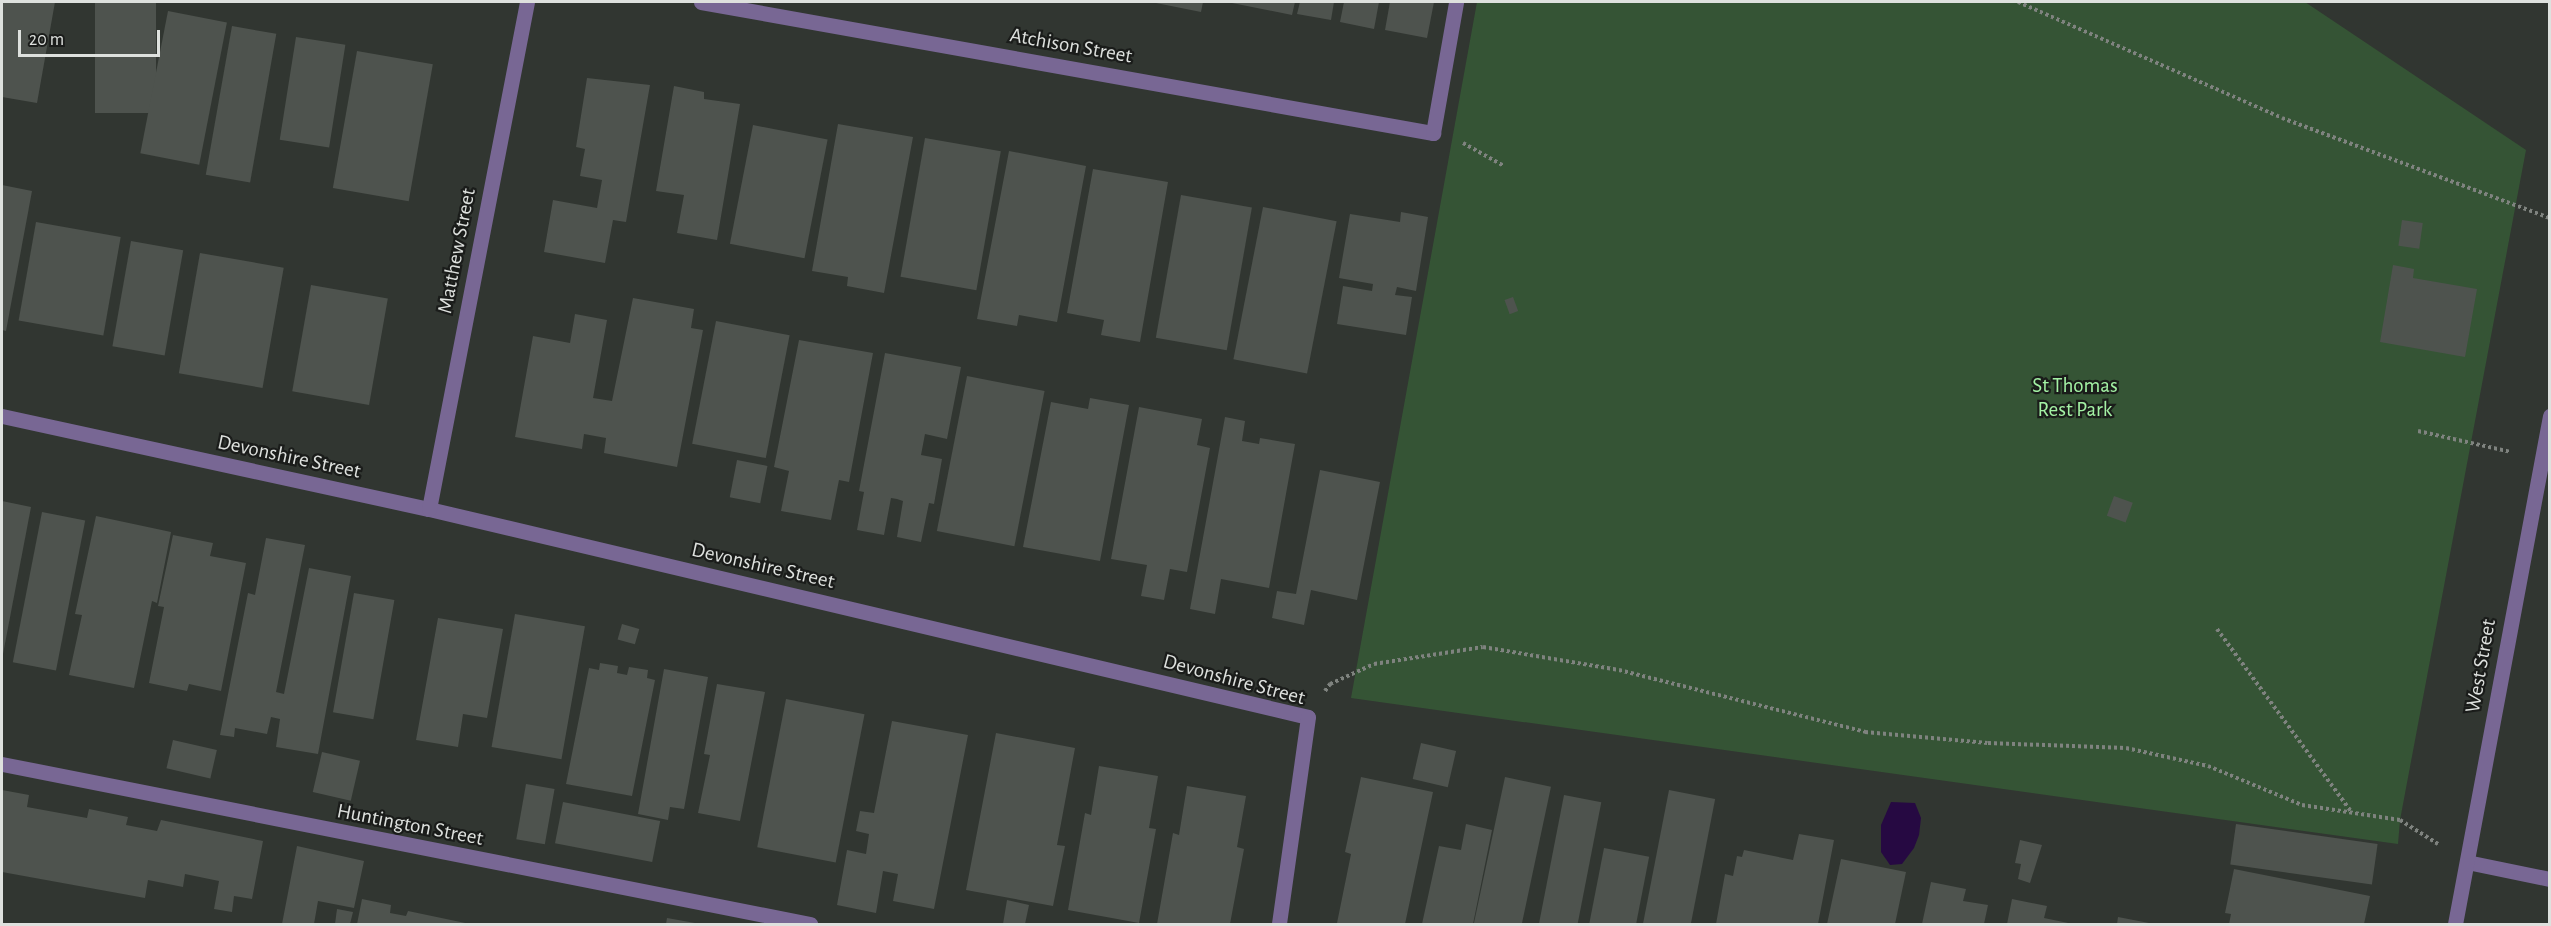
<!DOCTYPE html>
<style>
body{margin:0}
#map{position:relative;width:2551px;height:926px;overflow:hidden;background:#313631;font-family:"Alegreya Sans",sans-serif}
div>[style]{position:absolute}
.green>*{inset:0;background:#355435}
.water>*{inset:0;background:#260942}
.building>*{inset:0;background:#4e534e;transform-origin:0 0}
.path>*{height:4px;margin-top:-2px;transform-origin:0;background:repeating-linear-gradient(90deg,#7f837f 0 3px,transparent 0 6px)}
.minor>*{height:15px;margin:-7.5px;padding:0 7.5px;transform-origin:7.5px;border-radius:7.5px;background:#786794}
span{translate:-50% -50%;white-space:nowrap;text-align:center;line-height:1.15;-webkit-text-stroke:4.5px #1a1c1a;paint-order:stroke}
.street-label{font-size:21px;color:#dee1de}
.park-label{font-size:21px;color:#a3f1a4}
.frame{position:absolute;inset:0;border:3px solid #dee1de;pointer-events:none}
.scale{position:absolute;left:18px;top:30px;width:142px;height:27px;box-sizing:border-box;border:3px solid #dee1de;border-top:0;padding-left:8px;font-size:18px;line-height:21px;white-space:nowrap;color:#dee1de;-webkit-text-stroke:4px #1a1c1a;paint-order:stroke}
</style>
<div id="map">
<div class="green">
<div style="clip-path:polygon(1477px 2px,2305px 2px,2526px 150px,2400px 820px,2398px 844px,1351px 698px)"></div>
</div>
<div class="water">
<div style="clip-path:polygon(1891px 802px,1915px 803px,1921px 818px,1919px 835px,1914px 848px,1902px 864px,1890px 865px,1881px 852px,1881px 825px)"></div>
</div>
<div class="building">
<div style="clip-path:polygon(2px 2px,55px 2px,37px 103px,2px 97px)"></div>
<div style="left:95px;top:2px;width:61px;height:111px"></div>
<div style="clip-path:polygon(1151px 2px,1203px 2px,1201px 12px)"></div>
<div style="clip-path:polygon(1227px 2px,1295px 2px,1292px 15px)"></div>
<div style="clip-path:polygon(1300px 2px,1334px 2px,1331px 20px,1297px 14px)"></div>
<div style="clip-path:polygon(1344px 2px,1379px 2px,1374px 29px,1340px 22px)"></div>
<div style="clip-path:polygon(1390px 2px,1434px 2px,1427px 38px,1385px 30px)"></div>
<div style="left:168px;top:11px;width:60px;height:145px;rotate:11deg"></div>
<div style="left:232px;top:26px;width:45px;height:151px;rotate:10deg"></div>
<div style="left:296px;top:37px;width:50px;height:104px;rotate:9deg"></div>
<div style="left:357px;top:51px;width:77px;height:139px;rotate:10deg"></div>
<div style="clip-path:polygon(587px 78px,650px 85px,626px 222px,613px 220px,605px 263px,544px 252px,553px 200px,597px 208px,602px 180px,580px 176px,585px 149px,576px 147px)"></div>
<div style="clip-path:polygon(674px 86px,704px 92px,704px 99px,740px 104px,717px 240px,677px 233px,684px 195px,656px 191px)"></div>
<div style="clip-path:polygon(838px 124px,913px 137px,884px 293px,847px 286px,848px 277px,812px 271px)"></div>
<div style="left:753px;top:125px;width:76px;height:121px;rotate:11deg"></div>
<div style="left:925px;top:138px;width:77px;height:141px;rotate:10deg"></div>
<div style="clip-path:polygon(1009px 151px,1086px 166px,1057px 322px,1019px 315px,1017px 326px,977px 319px)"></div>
<div style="clip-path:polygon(1093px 169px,1168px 182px,1140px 342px,1101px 335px,1104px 320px,1067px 313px)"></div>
<div style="clip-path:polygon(2px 185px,32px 191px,6px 331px,2px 330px)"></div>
<div style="left:1181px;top:195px;width:72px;height:145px;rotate:10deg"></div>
<div style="left:1263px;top:207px;width:75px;height:155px;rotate:11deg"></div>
<div style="clip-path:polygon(1401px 212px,1428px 217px,1416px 291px,1397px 287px,1395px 295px,1412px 297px,1406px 335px,1337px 324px,1343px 286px,1372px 291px,1373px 284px,1339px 278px,1350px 214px,1400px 222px)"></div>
<div style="left:2402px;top:220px;width:21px;height:26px;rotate:8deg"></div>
<div style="left:36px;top:222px;width:86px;height:100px;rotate:10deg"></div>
<div style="left:131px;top:241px;width:53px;height:107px;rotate:10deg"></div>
<div style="left:200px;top:253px;width:85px;height:122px;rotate:10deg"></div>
<div style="clip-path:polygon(2393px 265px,2414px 269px,2413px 278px,2477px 289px,2465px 357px,2380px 342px)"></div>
<div style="left:311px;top:285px;width:78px;height:108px;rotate:10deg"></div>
<div style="left:1513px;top:297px;width:15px;height:9px;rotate:70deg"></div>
<div style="clip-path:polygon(633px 298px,694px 309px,691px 328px,703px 330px,677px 467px,604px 453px,606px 438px,584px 434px,582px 449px,515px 437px,533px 336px,570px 343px,575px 314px,607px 320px,593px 398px,612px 401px)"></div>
<div style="left:716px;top:321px;width:75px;height:125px;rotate:11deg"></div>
<div style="clip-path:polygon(799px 340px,873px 353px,849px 482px,839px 480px,831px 520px,781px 511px,789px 471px,774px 467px)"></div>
<div style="clip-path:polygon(885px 353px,961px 367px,947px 439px,925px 434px,921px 455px,942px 459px,934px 504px,929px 503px,921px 542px,897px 537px,903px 501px,897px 499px,891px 498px,884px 535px,857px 530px,864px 492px,859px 491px)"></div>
<div style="left:967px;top:376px;width:79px;height:158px;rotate:11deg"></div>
<div style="clip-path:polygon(1090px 398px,1129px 405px,1100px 561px,1023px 547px,1051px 402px,1088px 409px)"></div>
<div style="clip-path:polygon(1139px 407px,1202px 419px,1197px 445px,1210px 448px,1187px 572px,1170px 569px,1164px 600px,1141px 596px,1147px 565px,1111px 559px)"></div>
<div style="clip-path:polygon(1225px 417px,1245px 421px,1242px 441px,1259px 444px,1260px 438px,1295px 444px,1269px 588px,1221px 579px,1215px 614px,1190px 609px)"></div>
<div style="left:737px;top:460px;width:31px;height:38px;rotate:11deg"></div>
<div style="clip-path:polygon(1320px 470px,1380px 482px,1357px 600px,1311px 590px,1304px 625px,1272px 618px,1277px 591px,1296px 594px)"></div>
<div style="left:2114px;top:496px;width:20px;height:21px;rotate:20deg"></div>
<div style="clip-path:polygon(2px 501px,31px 507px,3px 654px,2px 654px)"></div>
<div style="left:42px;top:512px;width:44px;height:153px;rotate:11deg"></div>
<div style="clip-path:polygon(96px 516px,171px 532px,157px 603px,152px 601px,134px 688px,69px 675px,82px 615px,75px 614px)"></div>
<div style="clip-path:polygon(173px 535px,213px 543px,210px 556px,246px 563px,221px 691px,189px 684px,187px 691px,149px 683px,164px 607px,158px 606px)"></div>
<div style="clip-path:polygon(266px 538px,305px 545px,276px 692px,284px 694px,309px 568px,351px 576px,318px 754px,276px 747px,280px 719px,271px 717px,267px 734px,235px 728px,234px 737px,220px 735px,248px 593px,255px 595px)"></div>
<div style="left:354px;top:593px;width:41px;height:121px;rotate:10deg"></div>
<div style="left:515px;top:614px;width:71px;height:135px;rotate:10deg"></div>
<div style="clip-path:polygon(438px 618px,503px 629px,487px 718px,463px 714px,458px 747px,416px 740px)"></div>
<div style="left:622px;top:624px;width:18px;height:16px;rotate:16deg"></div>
<div style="clip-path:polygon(600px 663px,618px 666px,617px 673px,627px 675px,629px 667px,648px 670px,647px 678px,655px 680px,632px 796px,566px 784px,589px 668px,599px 670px)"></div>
<div style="clip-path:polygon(664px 669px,708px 677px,684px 809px,670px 807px,668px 820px,638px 814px)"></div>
<div style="clip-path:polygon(717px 684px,765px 692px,740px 821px,698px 813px,710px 755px,704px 754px)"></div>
<div style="left:786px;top:699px;width:80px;height:151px;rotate:11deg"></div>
<div style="clip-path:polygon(892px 721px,968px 735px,934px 909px,893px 901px,898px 874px,883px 871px,876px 913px,837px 905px,847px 850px,866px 854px,869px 834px,856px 831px,860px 811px,874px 813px)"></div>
<div style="clip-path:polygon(996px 733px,1075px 748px,1057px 845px,1065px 846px,1053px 906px,966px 890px)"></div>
<div style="left:173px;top:740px;width:45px;height:29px;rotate:13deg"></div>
<div style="left:1421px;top:743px;width:36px;height:37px;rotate:13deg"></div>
<div style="left:322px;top:752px;width:39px;height:41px;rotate:13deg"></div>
<div style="clip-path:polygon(1099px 766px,1158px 776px,1149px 828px,1156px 829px,1139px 923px,1068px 910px,1085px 813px,1091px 815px)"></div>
<div style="clip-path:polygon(1361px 777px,1433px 792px,1405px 924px,1337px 923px,1351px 854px,1345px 852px)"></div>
<div style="left:1505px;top:777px;width:47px;height:150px;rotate:12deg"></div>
<div style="left:526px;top:784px;width:29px;height:56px;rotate:10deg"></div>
<div style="clip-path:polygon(1187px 786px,1246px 796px,1237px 847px,1244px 849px,1230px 924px,1157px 924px,1173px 833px,1179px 835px)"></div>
<div style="clip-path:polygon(2px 790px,29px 795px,27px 807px,87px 818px,89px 809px,128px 817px,126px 825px,157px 831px,161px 820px,263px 841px,252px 899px,234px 896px,232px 912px,214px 909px,219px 881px,185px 874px,183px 887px,148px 880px,145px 898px,2px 872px)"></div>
<div style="left:1669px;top:790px;width:47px;height:137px;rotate:11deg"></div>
<div style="left:1564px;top:795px;width:38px;height:131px;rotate:11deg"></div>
<div style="left:563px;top:802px;width:99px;height:42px;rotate:11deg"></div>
<div style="clip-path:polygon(1466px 824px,1492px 830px,1473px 924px,1422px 924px,1439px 846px,1461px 850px)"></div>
<div style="left:2236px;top:824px;width:143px;height:41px;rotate:8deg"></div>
<div style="clip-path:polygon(1799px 834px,1834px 840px,1818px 924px,1716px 924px,1725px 874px,1733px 876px,1737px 856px,1742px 857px,1744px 850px,1793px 860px)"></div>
<div style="clip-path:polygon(2020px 840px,2042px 845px,2030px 883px,2018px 879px,2021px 864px,2015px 863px)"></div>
<div style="clip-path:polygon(297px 846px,364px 861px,354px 908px,318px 901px,314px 924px,282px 924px)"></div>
<div style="left:1604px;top:848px;width:46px;height:77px;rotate:11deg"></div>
<div style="clip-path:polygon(1841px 859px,1906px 872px,1895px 924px,1827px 924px)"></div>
<div style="clip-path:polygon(2234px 869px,2370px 896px,2364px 924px,2229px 924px,2231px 914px,2225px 913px)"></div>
<div style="clip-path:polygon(1931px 882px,1966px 889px,1963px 901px,1988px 905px,1984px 924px,1922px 924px)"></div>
<div style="clip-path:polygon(362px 899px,391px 905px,390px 913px,406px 916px,408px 911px,470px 924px,357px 924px)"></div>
<div style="clip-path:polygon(2012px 899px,2047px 906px,2044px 918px,2073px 924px,2007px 924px)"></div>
<div style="clip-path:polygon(1007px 900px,1029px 905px,1025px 924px,1003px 924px)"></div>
<div style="clip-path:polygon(337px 909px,353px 912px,350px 924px,335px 924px)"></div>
<div style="clip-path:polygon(2118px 917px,2149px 923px,2149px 924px,2117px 924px)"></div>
<div style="clip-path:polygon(667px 918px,695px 923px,695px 924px,666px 924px)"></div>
</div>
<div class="path">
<div style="left:2018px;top:2px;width:288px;rotate:23.7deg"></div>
<div style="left:2282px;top:118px;width:286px;rotate:20.5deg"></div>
<div style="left:1463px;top:143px;width:47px;rotate:29.3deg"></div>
<div style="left:2418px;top:431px;width:95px;rotate:12.7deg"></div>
<div style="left:2217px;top:629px;width:228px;rotate:53.7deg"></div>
<div style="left:1325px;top:691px;width:9px;rotate:-54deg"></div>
<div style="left:1330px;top:684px;width:48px;rotate:-24.4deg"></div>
<div style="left:1374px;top:664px;width:110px;rotate:-8.9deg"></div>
<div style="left:1483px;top:647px;width:138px;rotate:9.6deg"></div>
<div style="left:1619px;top:670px;width:254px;rotate:14.1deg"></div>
<div style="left:1865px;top:732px;width:123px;rotate:5.1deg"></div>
<div style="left:1988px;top:743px;width:138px;rotate:2.1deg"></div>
<div style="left:2126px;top:748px;width:84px;rotate:12.4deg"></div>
<div style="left:2208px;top:766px;width:102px;rotate:22.5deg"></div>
<div style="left:2302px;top:805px;width:99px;rotate:8.7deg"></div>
<div style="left:2400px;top:820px;width:45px;rotate:32.3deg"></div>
</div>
<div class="minor">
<div style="left:701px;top:2px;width:744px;rotate:10.15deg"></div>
<div style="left:1433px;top:133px;width:133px;rotate:-80deg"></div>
<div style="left:2px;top:416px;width:437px;rotate:12.3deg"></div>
<div style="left:429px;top:509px;width:903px;rotate:13.31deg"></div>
<div style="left:1308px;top:717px;width:209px;rotate:98deg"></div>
<div style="left:429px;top:509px;width:516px;rotate:-79.06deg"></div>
<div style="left:2px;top:764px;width:824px;rotate:11.2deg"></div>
<div style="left:2467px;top:862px;width:85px;rotate:11.6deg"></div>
<div style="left:2455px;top:924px;width:517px;rotate:-79.41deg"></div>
</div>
<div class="street-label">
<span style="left:1071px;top:46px;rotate:10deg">Atchison Street</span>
<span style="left:457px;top:251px;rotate:-79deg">Matthew Street</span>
<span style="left:289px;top:457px;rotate:12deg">Devonshire Street</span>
<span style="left:763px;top:566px;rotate:13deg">Devonshire Street</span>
<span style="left:2481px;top:666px;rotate:-80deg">West Street</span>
<span style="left:1234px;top:680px;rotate:15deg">Devonshire Street</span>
<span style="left:410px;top:825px;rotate:11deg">Huntington Street</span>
</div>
<div class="park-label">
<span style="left:2075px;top:398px">St Thomas<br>Rest Park</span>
</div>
<div class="frame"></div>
<div class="scale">20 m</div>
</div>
